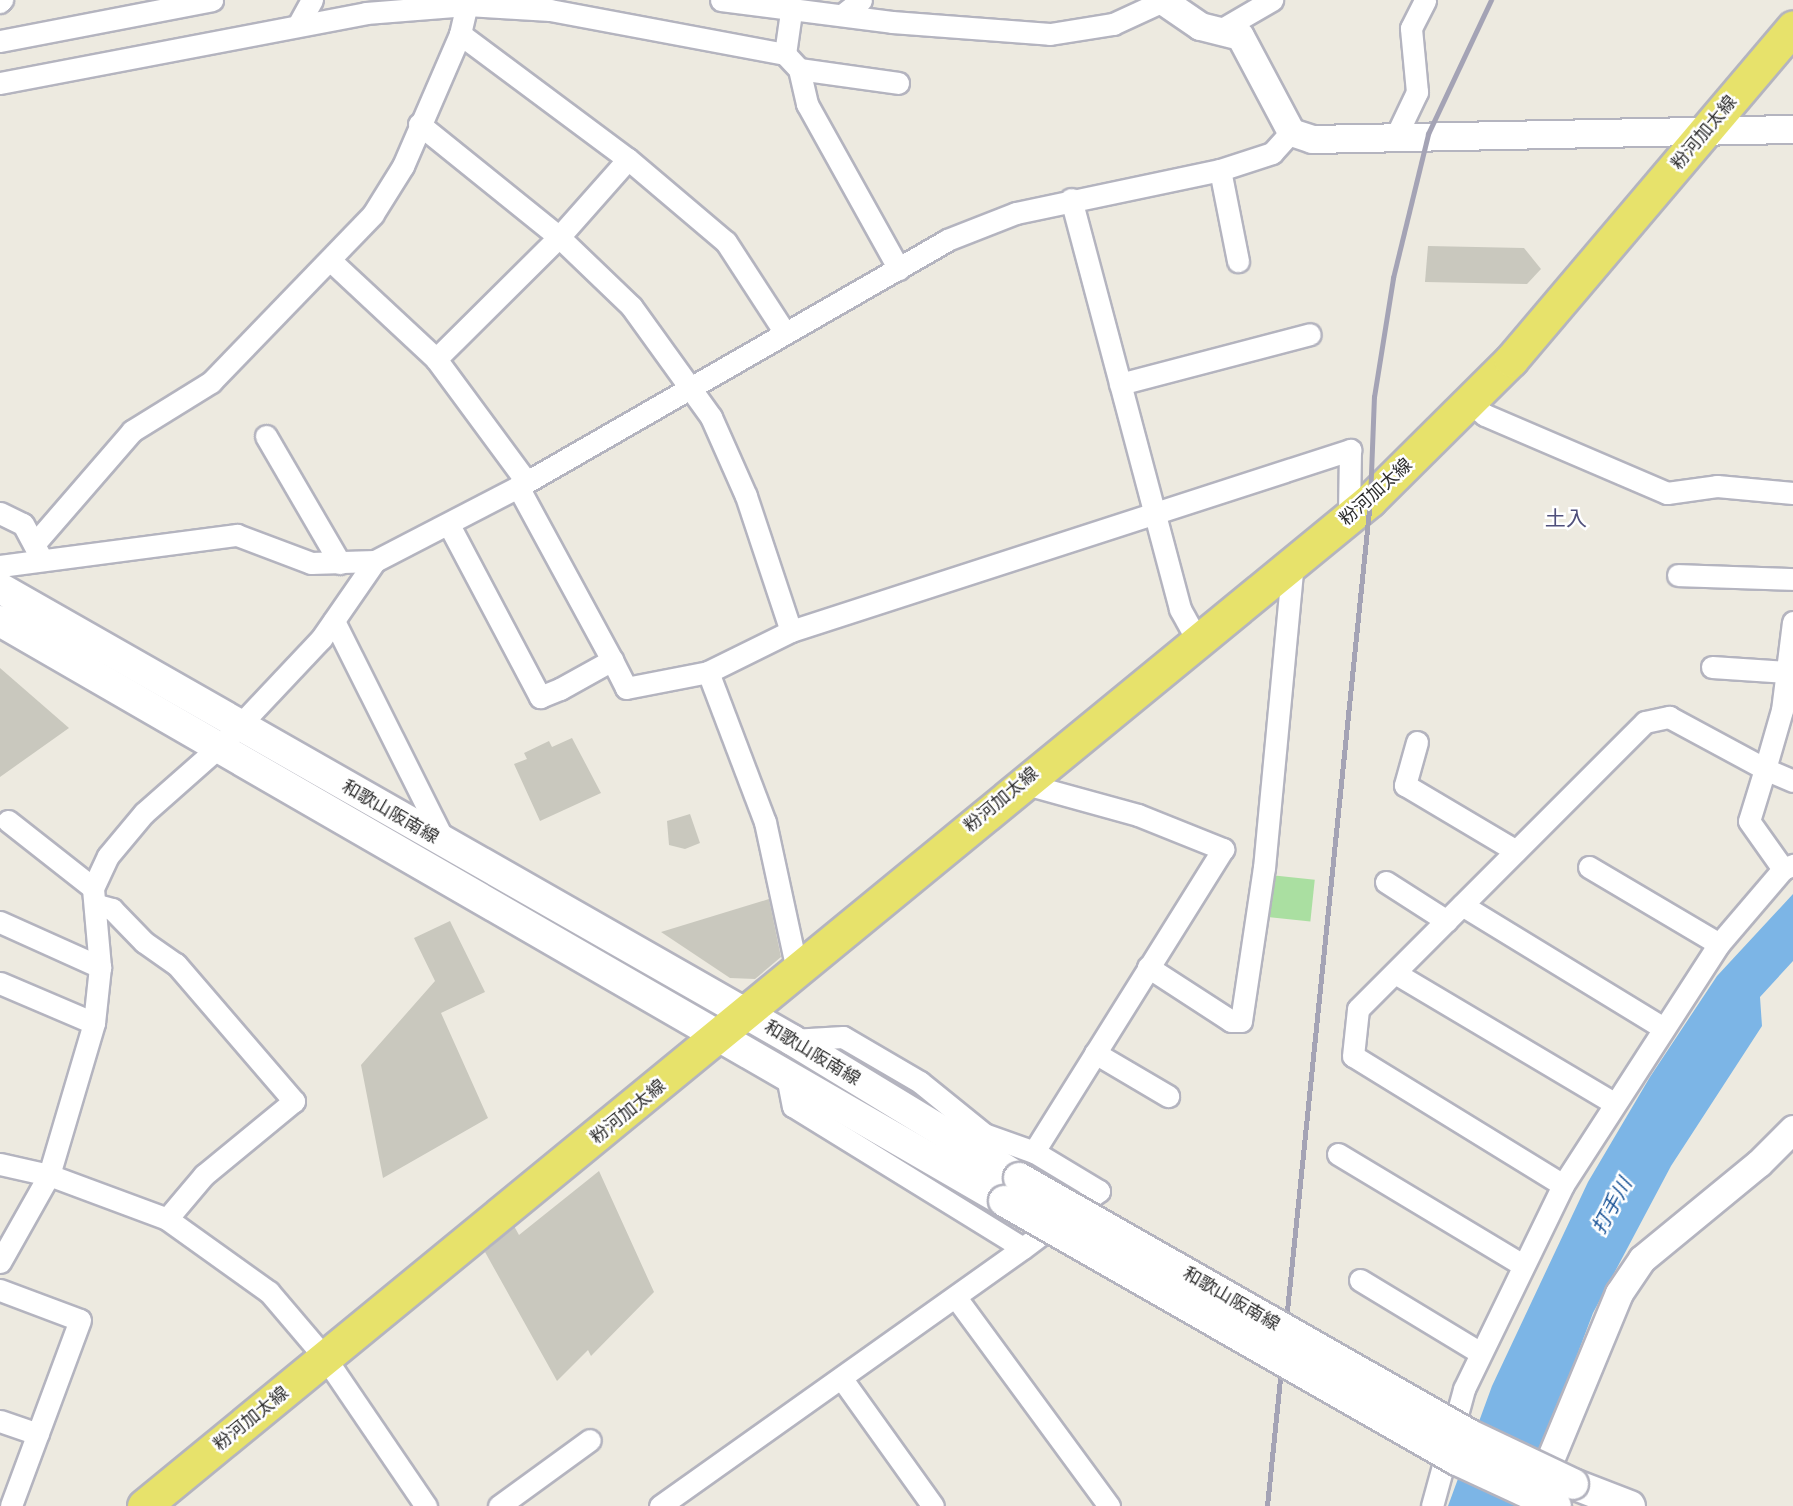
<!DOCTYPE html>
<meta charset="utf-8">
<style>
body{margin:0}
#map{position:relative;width:1793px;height:1506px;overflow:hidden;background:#edeae0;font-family:Helvetica,"Noto Sans JP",sans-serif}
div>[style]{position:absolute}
.green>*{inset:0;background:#aadfa1;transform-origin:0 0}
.water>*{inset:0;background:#7cb5e6}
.building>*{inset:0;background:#c9c8be}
.roads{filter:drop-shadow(2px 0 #b4b4bf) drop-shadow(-2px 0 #b4b4bf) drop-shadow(0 2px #b4b4bf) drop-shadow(0 -2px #b4b4bf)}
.minor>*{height:21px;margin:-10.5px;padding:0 10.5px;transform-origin:10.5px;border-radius:10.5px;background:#fff}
.tertiary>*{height:27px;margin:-13.5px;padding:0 13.5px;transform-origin:13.5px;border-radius:13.5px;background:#fff}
.secondary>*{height:30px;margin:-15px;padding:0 15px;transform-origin:15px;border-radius:15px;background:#fff}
.primary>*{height:33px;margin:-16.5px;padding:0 16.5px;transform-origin:16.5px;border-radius:16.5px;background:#e7e26b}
.rail>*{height:4.5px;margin:-2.25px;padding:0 2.25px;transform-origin:2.25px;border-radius:2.25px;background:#a4a3b5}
.bridges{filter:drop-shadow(2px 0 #b4b4bf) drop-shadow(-2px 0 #b4b4bf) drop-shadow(0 2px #b4b4bf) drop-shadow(0 -2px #b4b4bf)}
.secondary-bridge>*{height:30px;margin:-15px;padding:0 15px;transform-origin:15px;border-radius:15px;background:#fff}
span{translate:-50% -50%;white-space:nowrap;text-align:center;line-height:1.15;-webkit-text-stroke:5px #fff;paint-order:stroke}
.street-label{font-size:18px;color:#2d2d2d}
.water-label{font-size:20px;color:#185296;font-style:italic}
.quarter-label{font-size:21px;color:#50507b}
</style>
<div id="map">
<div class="green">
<div style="left:1270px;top:875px;width:45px;height:42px;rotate:6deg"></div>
</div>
<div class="water">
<div style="clip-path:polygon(1793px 894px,1793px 961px,1760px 997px,1762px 1026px,1671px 1166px,1593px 1313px,1520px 1506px,1448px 1506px,1492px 1386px,1588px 1182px,1650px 1077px,1717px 976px)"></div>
</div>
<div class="building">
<div style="clip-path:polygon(1428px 246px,1524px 248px,1541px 269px,1527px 284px,1425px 282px)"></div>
<div style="clip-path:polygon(0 668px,69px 728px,0 777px)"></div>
<div style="clip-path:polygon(572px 738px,601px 793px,540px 821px,514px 764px,527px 759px,524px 753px,549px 741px,552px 747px)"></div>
<div style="clip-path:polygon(690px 814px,700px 843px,685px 849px,669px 845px,667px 821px)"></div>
<div style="clip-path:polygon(769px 899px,781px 957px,755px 979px,730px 978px,661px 932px)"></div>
<div style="clip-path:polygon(450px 921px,485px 992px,441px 1013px,488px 1118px,383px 1178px,361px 1065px,435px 981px,414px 938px)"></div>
<div style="clip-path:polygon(599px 1171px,654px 1292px,591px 1356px,588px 1350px,557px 1381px,485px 1252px,514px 1226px,519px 1235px)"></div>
</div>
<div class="roads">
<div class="minor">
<div style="left:721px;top:0;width:172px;rotate:7.3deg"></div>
<div style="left:892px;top:22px;width:158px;rotate:4.3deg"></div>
<div style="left:1050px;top:34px;width:64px;rotate:-9deg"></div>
<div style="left:1113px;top:24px;width:55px;rotate:-24.7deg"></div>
<div style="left:783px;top:0;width:14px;rotate:56deg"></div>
<div style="left:791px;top:12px;width:42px;rotate:98.1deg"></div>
<div style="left:785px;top:54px;width:21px;rotate:47deg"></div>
<div style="left:799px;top:69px;width:100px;rotate:8deg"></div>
<div style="left:0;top:2px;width:3px;rotate:-45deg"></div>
<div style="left:842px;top:15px;width:24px;rotate:-38deg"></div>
<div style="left:298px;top:25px;width:29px;rotate:-61deg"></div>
<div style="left:1222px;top:29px;width:58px;rotate:-30.1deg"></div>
<div style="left:460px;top:34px;width:209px;rotate:36.7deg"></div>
<div style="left:0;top:41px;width:216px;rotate:-10.9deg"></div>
<div style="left:799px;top:69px;width:36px;rotate:77deg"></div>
<div style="left:807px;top:104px;width:189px;rotate:60.9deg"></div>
<div style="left:0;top:83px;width:373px;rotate:-10.8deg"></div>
<div style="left:366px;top:13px;width:101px;rotate:-4.5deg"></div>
<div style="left:467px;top:5px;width:83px;rotate:3.4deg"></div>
<div style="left:550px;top:10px;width:239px;rotate:10.6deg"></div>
<div style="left:419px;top:124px;width:180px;rotate:38.9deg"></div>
<div style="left:559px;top:237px;width:100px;rotate:43.8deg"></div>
<div style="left:631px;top:306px;width:137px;rotate:54.2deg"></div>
<div style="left:711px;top:417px;width:86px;rotate:66.1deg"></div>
<div style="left:746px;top:496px;width:142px;rotate:71.6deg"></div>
<div style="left:1396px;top:136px;width:49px;rotate:-64.5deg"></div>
<div style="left:1417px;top:92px;width:64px;rotate:-95.4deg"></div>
<div style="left:1411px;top:28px;width:31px;rotate:-63deg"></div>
<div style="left:1220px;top:170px;width:93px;rotate:78.8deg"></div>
<div style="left:1071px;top:199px;width:424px;rotate:75.1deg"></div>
<div style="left:1180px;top:609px;width:37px;rotate:61deg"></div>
<div style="left:330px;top:260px;width:145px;rotate:43deg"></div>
<div style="left:436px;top:359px;width:152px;rotate:53.6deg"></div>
<div style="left:436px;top:359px;width:173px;rotate:-44.8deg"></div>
<div style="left:559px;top:237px;width:104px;rotate:-48.5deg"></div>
<div style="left:628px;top:159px;width:128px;rotate:40.3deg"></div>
<div style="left:726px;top:242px;width:108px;rotate:57deg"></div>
<div style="left:1120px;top:384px;width:196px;rotate:-14.7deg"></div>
<div style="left:1471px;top:403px;width:18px;rotate:41deg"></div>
<div style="left:1485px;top:415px;width:198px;rotate:23.2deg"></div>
<div style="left:1667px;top:493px;width:50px;rotate:-8deg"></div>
<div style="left:1717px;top:486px;width:76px;rotate:5.3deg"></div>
<div style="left:266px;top:436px;width:147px;rotate:59.8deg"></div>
<div style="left:0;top:513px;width:25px;rotate:26deg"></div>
<div style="left:23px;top:524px;width:34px;rotate:62deg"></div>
<div style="left:449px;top:525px;width:195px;rotate:62.1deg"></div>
<div style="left:540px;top:697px;width:22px;rotate:-22deg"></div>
<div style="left:560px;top:689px;width:60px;rotate:-29.1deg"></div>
<div style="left:612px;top:660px;width:197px;rotate:-118.5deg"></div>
<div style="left:36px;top:542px;width:147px;rotate:-49.1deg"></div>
<div style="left:132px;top:431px;width:93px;rotate:-31.8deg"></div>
<div style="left:211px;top:382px;width:233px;rotate:-46deg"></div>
<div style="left:373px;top:214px;width:57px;rotate:-58deg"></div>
<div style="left:403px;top:166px;width:144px;rotate:-66.6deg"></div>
<div style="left:460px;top:34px;width:35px;rotate:-77deg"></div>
<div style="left:0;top:566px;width:239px;rotate:-7.5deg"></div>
<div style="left:237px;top:535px;width:79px;rotate:20.7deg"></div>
<div style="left:311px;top:563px;width:64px;rotate:-1.8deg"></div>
<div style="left:375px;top:561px;width:161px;rotate:-27.4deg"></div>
<div style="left:518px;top:487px;width:495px;rotate:-29.9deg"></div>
<div style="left:947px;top:240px;width:74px;rotate:-21.4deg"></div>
<div style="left:1016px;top:213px;width:208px;rotate:-11.9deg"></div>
<div style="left:1220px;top:170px;width:55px;rotate:-18.1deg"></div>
<div style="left:1272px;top:153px;width:28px;rotate:-48deg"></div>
<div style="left:1678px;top:575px;width:115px;rotate:2deg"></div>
<div style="left:334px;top:621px;width:248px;rotate:63.4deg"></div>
<div style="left:1793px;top:622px;width:89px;rotate:97.1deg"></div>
<div style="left:1782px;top:710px;width:61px;rotate:106.1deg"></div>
<div style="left:1765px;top:769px;width:30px;rotate:23deg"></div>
<div style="left:612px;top:660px;width:31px;rotate:63deg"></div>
<div style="left:626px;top:688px;width:84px;rotate:-11deg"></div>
<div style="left:708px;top:672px;width:93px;rotate:-26.3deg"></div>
<div style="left:791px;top:631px;width:588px;rotate:-17.94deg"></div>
<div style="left:1350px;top:450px;width:67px;rotate:90.9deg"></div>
<div style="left:1712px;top:667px;width:75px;rotate:3.8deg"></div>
<div style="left:708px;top:672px;width:160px;rotate:69.2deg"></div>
<div style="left:765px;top:822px;width:151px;rotate:77.8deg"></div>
<div style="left:1417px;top:742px;width:45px;rotate:105.6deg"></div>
<div style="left:1405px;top:785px;width:129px;rotate:30.7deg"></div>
<div style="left:1022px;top:783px;width:120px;rotate:15.4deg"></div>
<div style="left:1138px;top:815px;width:92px;rotate:21.8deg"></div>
<div style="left:1223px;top:849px;width:357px;rotate:122deg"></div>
<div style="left:8px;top:821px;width:108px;rotate:38.2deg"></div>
<div style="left:1589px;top:867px;width:151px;rotate:30.6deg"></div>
<div style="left:1386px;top:882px;width:72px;rotate:32.6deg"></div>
<div style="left:97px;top:905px;width:16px;rotate:15deg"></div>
<div style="left:112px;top:909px;width:46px;rotate:45.9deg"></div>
<div style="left:144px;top:942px;width:39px;rotate:35deg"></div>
<div style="left:176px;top:964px;width:181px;rotate:49.3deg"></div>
<div style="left:294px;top:1101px;width:117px;rotate:140.6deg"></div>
<div style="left:204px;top:1175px;width:57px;rotate:130.1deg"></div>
<div style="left:1462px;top:905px;width:234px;rotate:31.4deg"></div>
<div style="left:0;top:922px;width:110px;rotate:24.2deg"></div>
<div style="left:1148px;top:967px;width:99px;rotate:33deg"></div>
<div style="left:1231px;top:1021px;width:10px"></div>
<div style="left:1241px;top:1021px;width:155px;rotate:-81.5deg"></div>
<div style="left:1264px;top:868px;width:305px;rotate:-84.6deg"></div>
<div style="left:1395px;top:973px;width:255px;rotate:30.7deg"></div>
<div style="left:0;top:983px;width:102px;rotate:23.1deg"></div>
<div style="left:1095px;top:1053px;width:85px;rotate:30.5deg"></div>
<div style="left:786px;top:1071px;width:36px;rotate:79deg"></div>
<div style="left:793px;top:1106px;width:270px;rotate:31.7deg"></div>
<div style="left:1023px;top:1248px;width:95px;rotate:-36.9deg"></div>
<div style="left:1099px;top:1191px;width:76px;rotate:-149deg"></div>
<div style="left:1034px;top:1152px;width:53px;rotate:-160.2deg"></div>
<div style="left:984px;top:1134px;width:82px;rotate:-140.9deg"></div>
<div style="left:920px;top:1082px;width:89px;rotate:-149.7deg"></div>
<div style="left:843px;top:1037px;width:51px;rotate:176.6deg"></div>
<div style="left:1338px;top:1154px;width:216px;rotate:31deg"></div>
<div style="left:0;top:1164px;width:50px;rotate:12.7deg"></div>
<div style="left:49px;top:1175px;width:126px;rotate:20.4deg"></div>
<div style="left:167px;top:1219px;width:125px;rotate:35.6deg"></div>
<div style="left:269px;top:1292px;width:88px;rotate:49.6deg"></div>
<div style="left:326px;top:1359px;width:178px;rotate:55.8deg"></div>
<div style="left:1563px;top:1185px;width:246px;rotate:-148.4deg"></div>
<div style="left:1353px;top:1056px;width:47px;rotate:-83.9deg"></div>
<div style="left:1358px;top:1009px;width:406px;rotate:-45deg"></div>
<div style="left:1645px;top:722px;width:25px;rotate:-12deg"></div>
<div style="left:1669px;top:717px;width:109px;rotate:28.4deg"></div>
<div style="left:1765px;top:769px;width:54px;rotate:107.1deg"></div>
<div style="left:1749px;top:821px;width:59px;rotate:54.7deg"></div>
<div style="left:1783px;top:869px;width:11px;rotate:-22deg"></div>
<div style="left:0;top:1262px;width:100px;rotate:-60.6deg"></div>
<div style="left:49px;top:1175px;width:159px;rotate:-73.5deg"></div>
<div style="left:94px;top:1023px;width:56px;rotate:-83.9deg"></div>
<div style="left:100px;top:967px;width:79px;rotate:-95.1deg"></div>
<div style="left:93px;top:888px;width:35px;rotate:-65deg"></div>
<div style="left:108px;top:856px;width:56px;rotate:-50.1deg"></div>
<div style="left:144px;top:813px;width:101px;rotate:-41.4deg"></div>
<div style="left:220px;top:746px;width:147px;rotate:-46.7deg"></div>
<div style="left:321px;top:639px;width:95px;rotate:-55.3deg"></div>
<div style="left:1360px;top:1280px;width:139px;rotate:31.2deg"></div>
<div style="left:0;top:1290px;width:85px;rotate:20.6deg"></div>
<div style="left:80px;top:1320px;width:198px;rotate:110.4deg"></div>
<div style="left:957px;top:1299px;width:257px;rotate:53.7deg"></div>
<div style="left:842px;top:1379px;width:156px;rotate:54.4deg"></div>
<div style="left:0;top:1421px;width:40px;rotate:18.9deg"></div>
<div style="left:499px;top:1506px;width:112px;rotate:-36deg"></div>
<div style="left:660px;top:1506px;width:445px;rotate:-35.4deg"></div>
<div style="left:1432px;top:1506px;width:121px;rotate:-74.7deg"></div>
<div style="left:1464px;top:1389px;width:227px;rotate:-64.1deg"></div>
<div style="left:1563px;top:1185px;width:287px;rotate:-57.1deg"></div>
<div style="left:1719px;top:944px;width:99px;rotate:-49.5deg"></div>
</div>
<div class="tertiary">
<div style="left:1162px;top:0;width:46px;rotate:34.4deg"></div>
<div style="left:1200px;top:26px;width:41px;rotate:14deg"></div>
<div style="left:1240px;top:36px;width:109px;rotate:62deg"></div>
<div style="left:1291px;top:132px;width:22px;rotate:18deg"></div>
<div style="left:1312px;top:139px;width:481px;rotate:-1.2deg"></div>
<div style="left:1537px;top:1491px;width:214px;rotate:-67.5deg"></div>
<div style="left:1619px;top:1293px;width:41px;rotate:-55.9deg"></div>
<div style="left:1642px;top:1259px;width:151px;rotate:-39.4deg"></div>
<div style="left:1759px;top:1163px;width:48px;rotate:-45deg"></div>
</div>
<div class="secondary">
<div style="left:0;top:588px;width:912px;rotate:29.71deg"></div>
<div style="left:792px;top:1040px;width:266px;rotate:31.3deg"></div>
<div style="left:0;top:621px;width:1159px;rotate:30.01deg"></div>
<div style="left:1573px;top:1484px;width:61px;rotate:21.1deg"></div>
</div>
<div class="primary">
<div style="left:144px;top:1506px;width:1586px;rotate:-39.37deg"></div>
<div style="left:1370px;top:500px;width:199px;rotate:-44.8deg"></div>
<div style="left:1511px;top:360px;width:436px;rotate:-49.7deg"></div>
</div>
</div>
<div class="rail">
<div style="left:1267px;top:1506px;width:1011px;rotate:-84.15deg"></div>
<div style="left:1370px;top:500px;width:103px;rotate:-87.8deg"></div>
<div style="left:1374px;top:397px;width:121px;rotate:-80.9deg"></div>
<div style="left:1393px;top:278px;width:148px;rotate:-76.3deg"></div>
<div style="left:1428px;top:134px;width:148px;rotate:-64.8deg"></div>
</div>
<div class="bridges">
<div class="secondary-bridge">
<div style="left:1019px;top:1178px;width:519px;rotate:29.68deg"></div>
<div style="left:1470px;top:1435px;width:114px;rotate:25.4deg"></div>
<div style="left:1004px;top:1201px;width:522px;rotate:29.76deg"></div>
<div style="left:1457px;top:1460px;width:109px;rotate:24.9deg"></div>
</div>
</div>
<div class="street-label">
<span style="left:1704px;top:133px;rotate:-50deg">粉河加太線</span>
<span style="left:1376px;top:492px;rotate:-42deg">粉河加太線</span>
<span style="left:1001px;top:800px;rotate:-40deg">粉河加太線</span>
<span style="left:390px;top:812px;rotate:30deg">和歌山阪南線</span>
<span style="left:812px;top:1053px;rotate:31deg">和歌山阪南線</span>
<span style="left:628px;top:1112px;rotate:-39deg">粉河加太線</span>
<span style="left:1231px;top:1299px;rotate:30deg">和歌山阪南線</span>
<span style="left:251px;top:1419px;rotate:-39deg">粉河加太線</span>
</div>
<div class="water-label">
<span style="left:1612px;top:1206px;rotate:-61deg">打手川</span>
</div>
<div class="quarter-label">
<span style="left:1566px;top:519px">土入</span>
</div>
</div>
